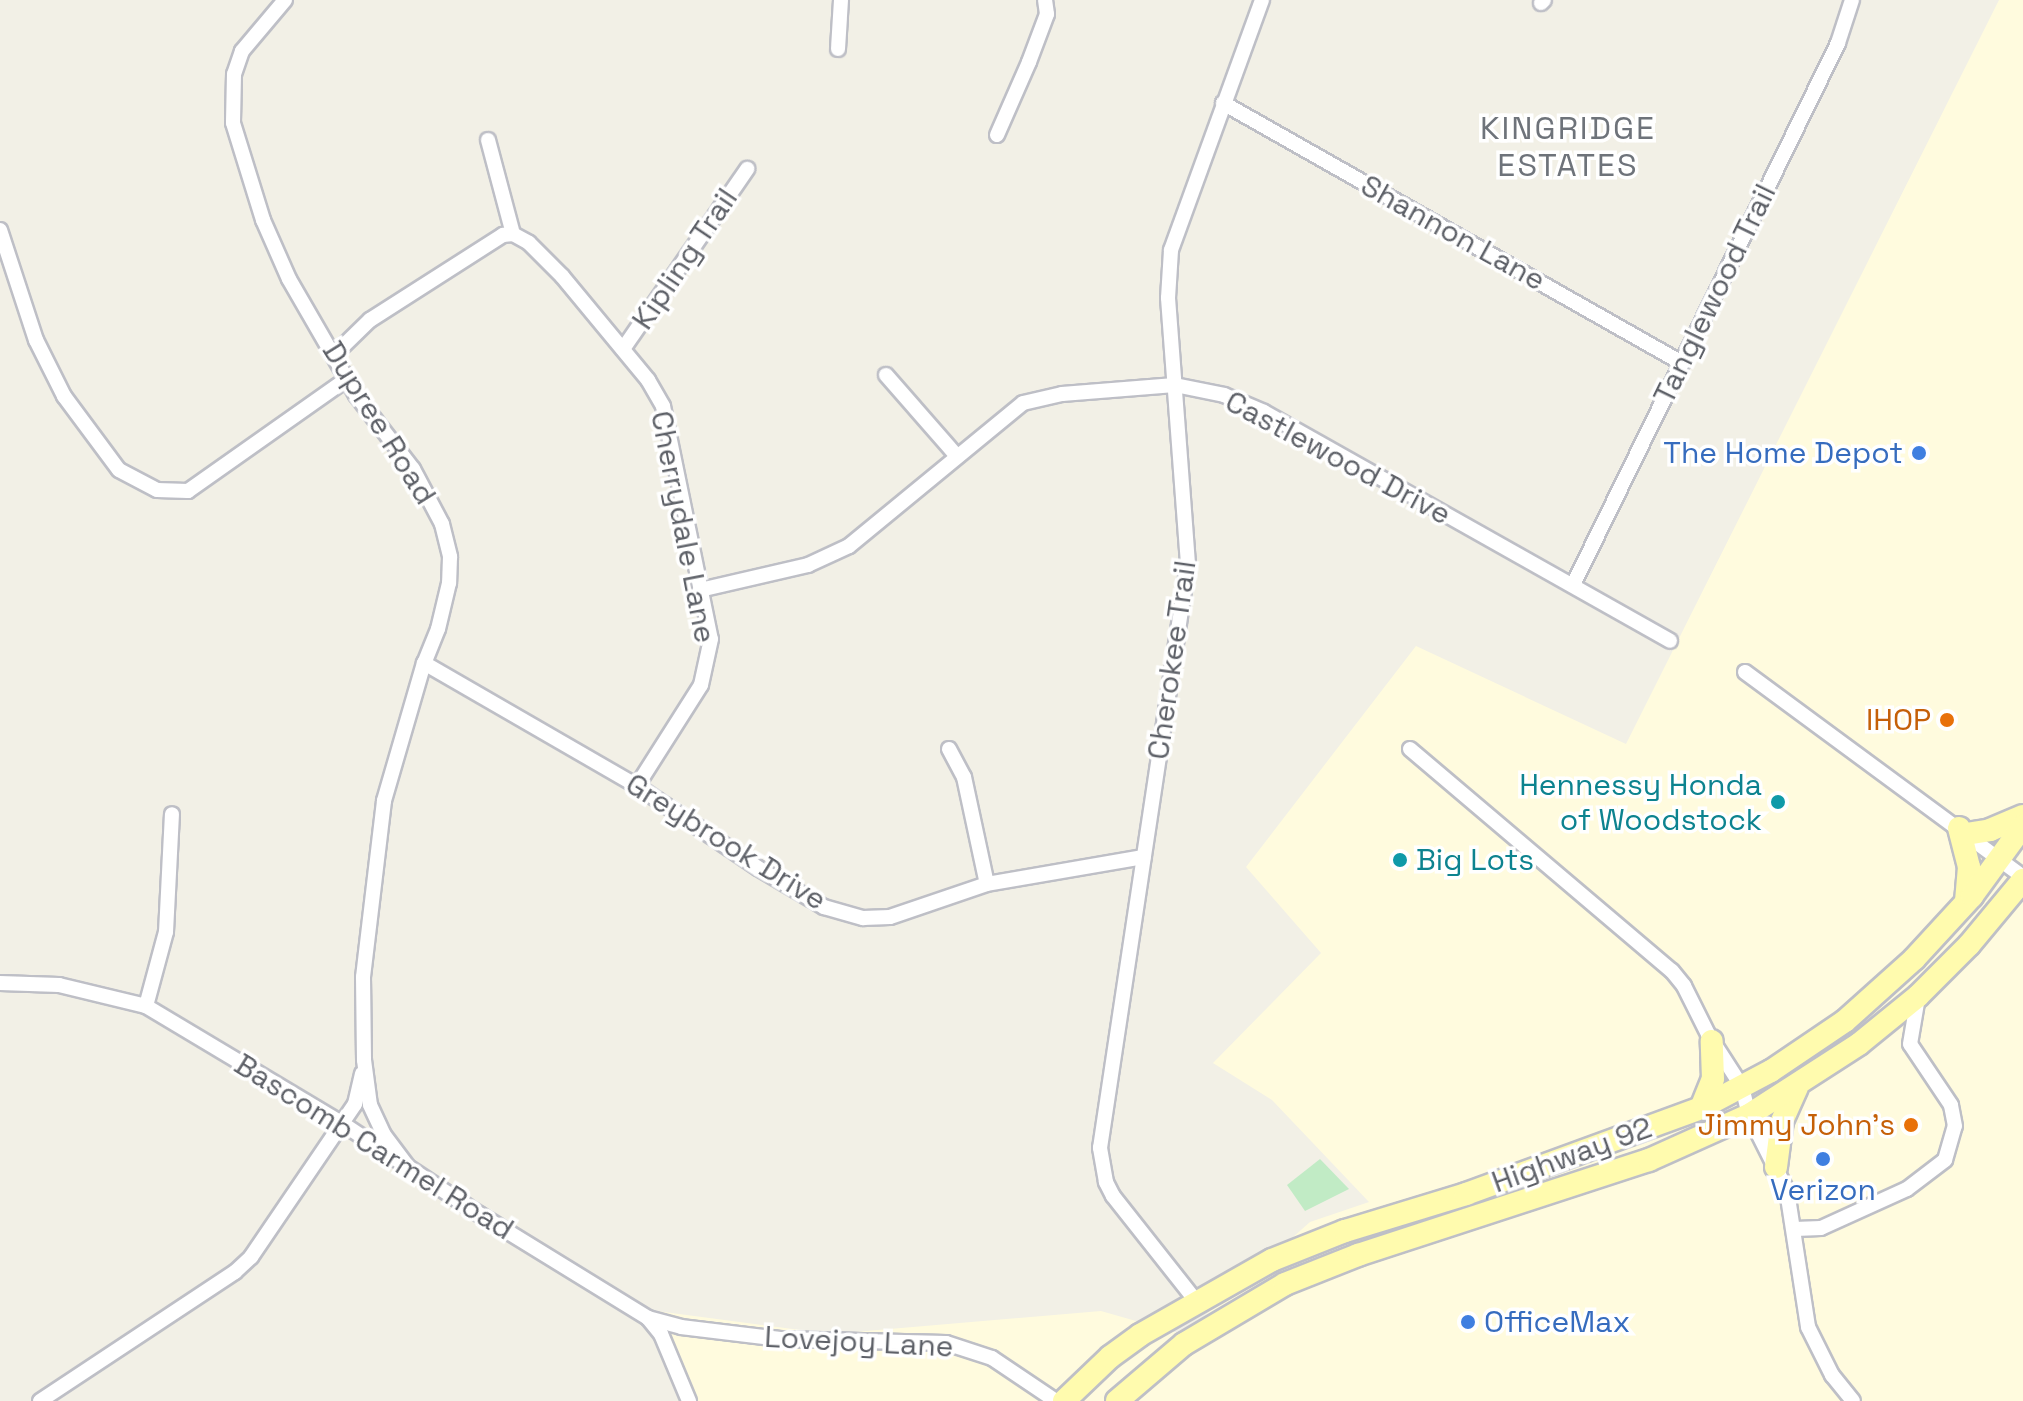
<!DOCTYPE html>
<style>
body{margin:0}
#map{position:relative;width:2023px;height:1401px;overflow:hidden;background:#f2f0e6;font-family:"Space Grotesk",sans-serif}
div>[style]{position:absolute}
.commercial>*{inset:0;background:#fffbde}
.green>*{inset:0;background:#c1ebc5}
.roads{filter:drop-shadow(2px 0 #bebfc6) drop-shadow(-2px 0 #bebfc6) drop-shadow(0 2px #bebfc6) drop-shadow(0 -2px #bebfc6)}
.street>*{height:14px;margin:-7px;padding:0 7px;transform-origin:7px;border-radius:7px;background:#fff}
.primary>*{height:22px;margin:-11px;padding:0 11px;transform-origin:11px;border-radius:11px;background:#fffbae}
.dots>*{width:22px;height:22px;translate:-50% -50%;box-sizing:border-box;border:4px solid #fff;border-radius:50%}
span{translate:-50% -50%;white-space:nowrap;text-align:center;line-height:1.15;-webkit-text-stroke:7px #fff;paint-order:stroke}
.street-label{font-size:30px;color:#5e6168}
.shop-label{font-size:30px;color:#366cbe}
.right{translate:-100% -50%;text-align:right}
.left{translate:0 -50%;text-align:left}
.food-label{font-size:30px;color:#c56008}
.culture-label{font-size:30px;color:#0d838f}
.neighbourhood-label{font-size:32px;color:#6e737a;letter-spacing:2px}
</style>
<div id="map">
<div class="commercial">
<div style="clip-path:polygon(1999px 0,2023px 0,2023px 1401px,682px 1401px,649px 1310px,831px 1334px,1101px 1311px,1178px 1333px,1202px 1318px,1310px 1222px,1369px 1202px,1272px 1100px,1213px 1063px,1321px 953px,1246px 867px,1416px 646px,1626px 744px)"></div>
</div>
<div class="green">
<div style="clip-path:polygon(1320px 1159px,1349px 1189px,1305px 1211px,1287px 1185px)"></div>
</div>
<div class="roads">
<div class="street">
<div style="left:285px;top:0;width:67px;rotate:130.1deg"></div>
<div style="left:242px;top:51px;width:24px;rotate:109deg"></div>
<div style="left:234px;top:74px;width:49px;rotate:91.2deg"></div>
<div style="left:233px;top:123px;width:102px;rotate:72.8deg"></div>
<div style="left:263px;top:220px;width:64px;rotate:66.2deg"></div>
<div style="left:289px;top:279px;width:134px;rotate:60deg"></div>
<div style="left:356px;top:395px;width:93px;rotate:52.4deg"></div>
<div style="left:413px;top:469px;width:62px;rotate:62.2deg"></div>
<div style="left:442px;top:524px;width:34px;rotate:76deg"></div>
<div style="left:450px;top:557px;width:26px;rotate:92deg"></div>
<div style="left:449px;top:583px;width:47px;rotate:103.4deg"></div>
<div style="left:438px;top:629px;width:37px;rotate:112deg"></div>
<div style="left:424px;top:663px;width:144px;rotate:106.2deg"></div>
<div style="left:384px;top:801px;width:177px;rotate:96.8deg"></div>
<div style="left:363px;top:977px;width:83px;rotate:89.3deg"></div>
<div style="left:364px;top:1060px;width:45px;rotate:82.4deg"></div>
<div style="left:370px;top:1105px;width:33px;rotate:65deg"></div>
<div style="left:384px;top:1135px;width:45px;rotate:53.1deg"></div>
<div style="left:1541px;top:3px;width:4px;rotate:-45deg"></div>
<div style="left:838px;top:49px;width:49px;rotate:-86.5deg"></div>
<div style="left:1223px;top:103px;width:528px;rotate:29.53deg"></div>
<div style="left:997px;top:135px;width:80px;rotate:-66.3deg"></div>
<div style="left:1029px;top:62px;width:51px;rotate:-69.4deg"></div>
<div style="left:1047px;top:14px;width:14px;rotate:-98deg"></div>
<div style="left:488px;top:140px;width:97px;rotate:75.1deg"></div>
<div style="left:0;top:230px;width:116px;rotate:71.9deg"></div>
<div style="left:36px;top:340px;width:63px;rotate:63.4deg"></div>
<div style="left:64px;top:396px;width:92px;rotate:53.4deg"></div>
<div style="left:119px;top:470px;width:43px;rotate:27.8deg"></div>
<div style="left:157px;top:490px;width:31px;rotate:2deg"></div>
<div style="left:188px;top:491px;width:194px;rotate:-35.2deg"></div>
<div style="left:623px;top:349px;width:219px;rotate:-55.4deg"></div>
<div style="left:335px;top:354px;width:49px;rotate:-44.2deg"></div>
<div style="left:370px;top:320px;width:158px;rotate:-32.6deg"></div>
<div style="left:503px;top:235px;width:10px;rotate:-6deg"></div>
<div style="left:513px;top:234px;width:18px;rotate:29deg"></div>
<div style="left:529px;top:243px;width:47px;rotate:45deg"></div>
<div style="left:562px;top:276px;width:135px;rotate:50.4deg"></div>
<div style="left:648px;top:380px;width:30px;rotate:60deg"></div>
<div style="left:663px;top:406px;width:238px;rotate:78.4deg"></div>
<div style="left:711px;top:639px;width:47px;rotate:102.3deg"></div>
<div style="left:701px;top:685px;width:120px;rotate:122.4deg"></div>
<div style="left:886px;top:375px;width:108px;rotate:48.8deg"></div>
<div style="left:1573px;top:585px;width:603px;rotate:-63.94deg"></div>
<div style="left:1838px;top:43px;width:45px;rotate:-72deg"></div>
<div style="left:700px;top:590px;width:111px;rotate:-13deg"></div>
<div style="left:808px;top:565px;width:45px;rotate:-24.9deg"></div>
<div style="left:849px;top:546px;width:225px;rotate:-39.4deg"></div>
<div style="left:1023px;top:403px;width:40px;rotate:-13deg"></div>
<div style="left:1062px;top:394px;width:113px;rotate:-4.6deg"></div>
<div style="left:1175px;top:385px;width:50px;rotate:11.5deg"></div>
<div style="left:1224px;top:395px;width:43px;rotate:23deg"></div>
<div style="left:1264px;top:412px;width:466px;rotate:29.4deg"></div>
<div style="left:424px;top:663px;width:246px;rotate:30deg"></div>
<div style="left:637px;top:786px;width:146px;rotate:34.1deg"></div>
<div style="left:758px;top:868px;width:77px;rotate:30.6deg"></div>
<div style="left:824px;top:907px;width:41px;rotate:15.8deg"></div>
<div style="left:863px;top:918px;width:27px;rotate:-2deg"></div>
<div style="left:890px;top:917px;width:102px;rotate:-18.8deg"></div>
<div style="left:987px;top:884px;width:159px;rotate:-9.8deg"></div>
<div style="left:1745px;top:672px;width:345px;rotate:36.4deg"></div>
<div style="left:949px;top:749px;width:32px;rotate:62deg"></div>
<div style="left:964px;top:777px;width:109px;rotate:77.9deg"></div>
<div style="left:1410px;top:749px;width:343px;rotate:40.3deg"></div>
<div style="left:1672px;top:971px;width:19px;rotate:51deg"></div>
<div style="left:1684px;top:986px;width:54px;rotate:63.4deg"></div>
<div style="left:1708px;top:1034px;width:63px;rotate:57.3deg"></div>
<div style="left:1742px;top:1087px;width:29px;rotate:76deg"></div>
<div style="left:1749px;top:1115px;width:85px;rotate:63.4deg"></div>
<div style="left:1787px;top:1191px;width:138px;rotate:81.2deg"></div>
<div style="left:1808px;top:1327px;width:54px;rotate:63.4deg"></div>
<div style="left:1832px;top:1375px;width:33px;rotate:51deg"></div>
<div style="left:0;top:983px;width:59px;rotate:1.9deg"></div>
<div style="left:59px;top:985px;width:89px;rotate:13.6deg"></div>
<div style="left:146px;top:1006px;width:230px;rotate:30.9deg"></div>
<div style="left:343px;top:1124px;width:163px;rotate:33.5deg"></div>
<div style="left:479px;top:1214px;width:198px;rotate:31.6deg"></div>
<div style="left:648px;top:1318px;width:21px;rotate:51deg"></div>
<div style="left:661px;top:1334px;width:73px;rotate:67.3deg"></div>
<div style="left:146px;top:1006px;width:77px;rotate:-74.9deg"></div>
<div style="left:166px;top:932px;width:118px;rotate:-87.1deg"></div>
<div style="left:1795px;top:1229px;width:26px;rotate:-2deg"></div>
<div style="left:1821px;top:1228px;width:94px;rotate:-24.4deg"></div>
<div style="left:1907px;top:1189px;width:48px;rotate:-37.3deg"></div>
<div style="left:1945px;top:1160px;width:35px;rotate:-74deg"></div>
<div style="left:1955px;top:1126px;width:21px;rotate:-101deg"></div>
<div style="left:1951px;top:1105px;width:73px;rotate:-123.9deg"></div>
<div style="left:1910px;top:1044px;width:48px;rotate:-80.3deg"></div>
<div style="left:1196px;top:1301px;width:134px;rotate:-128.3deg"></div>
<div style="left:1113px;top:1196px;width:16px;rotate:-117deg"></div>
<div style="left:1106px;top:1182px;width:35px;rotate:-100deg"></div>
<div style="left:1100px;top:1148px;width:591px;rotate:-81.43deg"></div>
<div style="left:1188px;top:564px;width:267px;rotate:-94.3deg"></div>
<div style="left:1168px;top:298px;width:48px;rotate:-86.4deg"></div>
<div style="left:1171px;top:250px;width:266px;rotate:-70deg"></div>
<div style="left:648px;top:1318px;width:34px;rotate:15deg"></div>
<div style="left:681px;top:1327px;width:100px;rotate:6.9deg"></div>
<div style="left:780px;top:1339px;width:166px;rotate:1.4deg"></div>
<div style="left:946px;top:1343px;width:48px;rotate:18.1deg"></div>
<div style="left:992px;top:1358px;width:77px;rotate:33.9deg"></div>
<div style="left:40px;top:1401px;width:234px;rotate:-33.5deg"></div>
<div style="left:235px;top:1272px;width:22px;rotate:-43deg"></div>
<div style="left:251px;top:1257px;width:185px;rotate:-55.8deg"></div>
<div style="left:355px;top:1104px;width:31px;rotate:-77deg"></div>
</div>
<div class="primary">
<div style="left:1959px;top:828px;width:40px;rotate:75.6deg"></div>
<div style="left:1969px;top:867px;width:35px;rotate:95deg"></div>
<div style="left:1966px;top:834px;width:24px;rotate:-9deg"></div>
<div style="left:1990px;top:830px;width:36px;rotate:-23deg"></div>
<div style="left:1701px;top:1108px;width:31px;rotate:-68deg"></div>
<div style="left:1713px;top:1079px;width:38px;rotate:-92deg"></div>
<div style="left:1776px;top:1167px;width:46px;rotate:-82.6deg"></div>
<div style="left:1782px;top:1121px;width:37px;rotate:-66deg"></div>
<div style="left:1064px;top:1401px;width:64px;rotate:-43.7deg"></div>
<div style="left:1110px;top:1357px;width:37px;rotate:-36deg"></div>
<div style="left:1140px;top:1335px;width:152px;rotate:-29.6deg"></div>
<div style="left:1272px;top:1260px;width:79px;rotate:-21.7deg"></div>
<div style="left:1345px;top:1231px;width:127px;rotate:-17deg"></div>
<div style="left:1466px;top:1194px;width:250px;rotate:-20.1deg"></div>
<div style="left:1701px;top:1108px;width:79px;rotate:-27.9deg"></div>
<div style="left:1771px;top:1071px;width:89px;rotate:-34deg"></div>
<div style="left:1845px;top:1021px;width:93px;rotate:-41.9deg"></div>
<div style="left:1914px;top:959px;width:86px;rotate:-47.4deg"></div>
<div style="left:1972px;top:896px;width:87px;rotate:-53.9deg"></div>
<div style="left:1117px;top:1401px;width:88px;rotate:-40.4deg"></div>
<div style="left:1184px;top:1344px;width:117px;rotate:-30.7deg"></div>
<div style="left:1285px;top:1284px;width:79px;rotate:-21.7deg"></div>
<div style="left:1358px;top:1255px;width:306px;rotate:-18.1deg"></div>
<div style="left:1649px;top:1160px;width:110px;rotate:-24.2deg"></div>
<div style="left:1749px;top:1115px;width:131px;rotate:-32.8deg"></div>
<div style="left:1859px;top:1044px;width:76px;rotate:-39.1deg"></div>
<div style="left:1918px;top:996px;width:72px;rotate:-45deg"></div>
<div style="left:1969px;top:945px;width:85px;rotate:-50.3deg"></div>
</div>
</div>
<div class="dots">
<div style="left:1919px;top:453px;background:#3f7fe0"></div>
<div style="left:1947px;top:720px;background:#e8710a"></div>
<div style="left:1778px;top:802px;background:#0f9aa8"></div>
<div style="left:1400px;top:860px;background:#0f9aa8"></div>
<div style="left:1911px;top:1125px;background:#e8710a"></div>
<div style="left:1823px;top:1159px;background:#3f7fe0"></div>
<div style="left:1468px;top:1322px;background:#3f7fe0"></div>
</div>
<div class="street-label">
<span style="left:1453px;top:233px;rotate:29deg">Shannon Lane</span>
<span style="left:685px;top:259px;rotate:-56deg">Kipling Trail</span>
<span style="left:1715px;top:294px;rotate:-64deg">Tanglewood Trail</span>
<span style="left:379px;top:423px;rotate:58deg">Dupree Road</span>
<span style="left:1338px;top:458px;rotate:28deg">Castlewood Drive</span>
<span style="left:683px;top:527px;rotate:79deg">Cherrydale Lane</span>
<span style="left:1172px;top:660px;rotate:-82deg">Cherokee Trail</span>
<span style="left:726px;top:842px;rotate:32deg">Greybrook Drive</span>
<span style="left:374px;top:1147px;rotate:32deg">Bascomb Carmel Road</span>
<span style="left:1572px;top:1155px;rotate:-20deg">Highway 92</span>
<span style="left:859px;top:1342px;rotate:3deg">Lovejoy Lane</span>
</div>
<div class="shop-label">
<span class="right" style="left:1903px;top:453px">The Home Depot</span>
<span style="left:1823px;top:1190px">Verizon</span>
<span class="left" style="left:1484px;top:1322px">OfficeMax</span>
</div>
<div class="food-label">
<span class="right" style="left:1931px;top:720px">IHOP</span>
<span class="right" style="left:1895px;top:1125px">Jimmy John's</span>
</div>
<div class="culture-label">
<span class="right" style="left:1762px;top:802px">Hennessy Honda<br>of Woodstock</span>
<span class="left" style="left:1416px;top:860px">Big Lots</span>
</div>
<div class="neighbourhood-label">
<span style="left:1568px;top:147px">KINGRIDGE<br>ESTATES</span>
</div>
</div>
